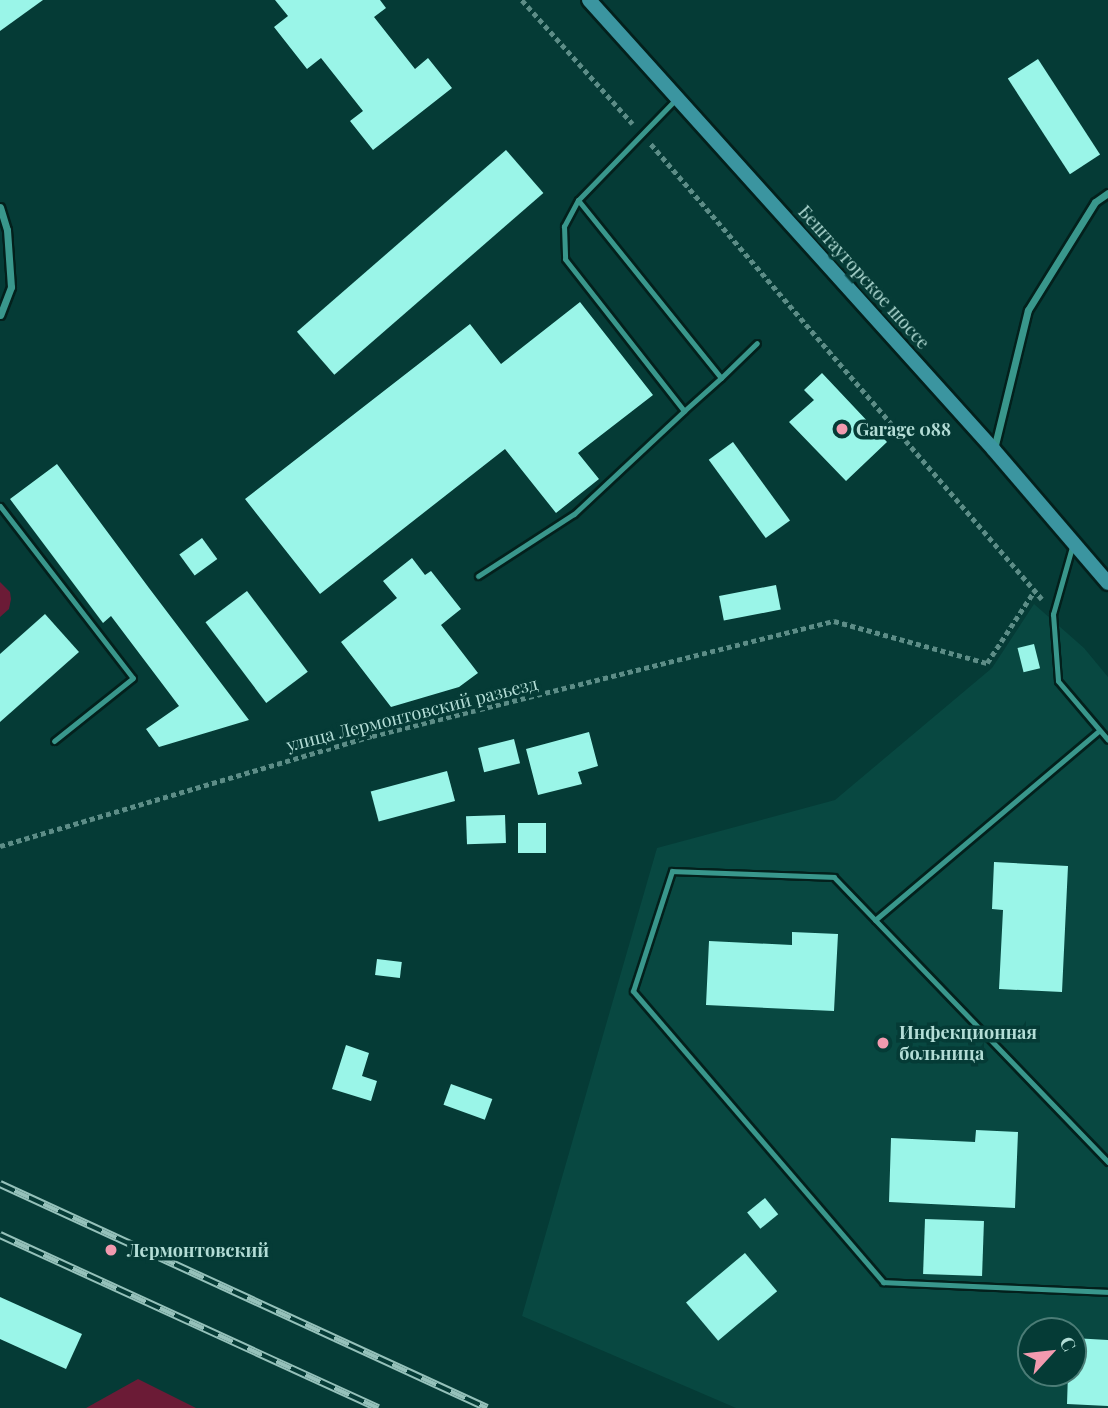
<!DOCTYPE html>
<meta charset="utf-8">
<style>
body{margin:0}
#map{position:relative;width:1108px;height:1408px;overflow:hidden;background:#053b36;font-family:"Playfair Display",serif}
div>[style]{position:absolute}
.built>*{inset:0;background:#084841}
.green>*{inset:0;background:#6b1b36}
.building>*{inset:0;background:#9af5e8;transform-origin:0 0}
.path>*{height:4.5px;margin-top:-2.25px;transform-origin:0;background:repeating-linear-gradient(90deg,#5d8d87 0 5px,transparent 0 8.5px)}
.roads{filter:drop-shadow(2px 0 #03201c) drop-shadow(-2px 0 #03201c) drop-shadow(0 2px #03201c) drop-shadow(0 -2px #03201c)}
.service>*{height:5px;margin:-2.5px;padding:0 2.5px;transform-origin:2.5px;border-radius:2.5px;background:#39978c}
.minor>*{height:7px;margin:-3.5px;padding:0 3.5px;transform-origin:3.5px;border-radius:3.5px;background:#39978c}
.secondary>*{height:14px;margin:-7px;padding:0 7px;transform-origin:7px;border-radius:7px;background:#3b95a0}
.rail>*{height:8px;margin-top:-4px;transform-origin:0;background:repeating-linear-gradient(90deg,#053b36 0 16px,#95c1ba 0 32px);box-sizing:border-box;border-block:2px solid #95c1ba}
.dots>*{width:19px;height:19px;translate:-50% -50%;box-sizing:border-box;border:4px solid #053b36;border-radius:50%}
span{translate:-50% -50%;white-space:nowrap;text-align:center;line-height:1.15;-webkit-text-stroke:7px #053b36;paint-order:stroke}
.street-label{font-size:18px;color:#b3ddd6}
.poi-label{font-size:18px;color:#b3ddd6;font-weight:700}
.left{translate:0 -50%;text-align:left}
.north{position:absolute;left:1017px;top:1317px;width:70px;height:70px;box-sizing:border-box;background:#053b36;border:2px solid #4b7c76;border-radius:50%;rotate:63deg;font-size:19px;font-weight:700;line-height:28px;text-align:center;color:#b3ddd6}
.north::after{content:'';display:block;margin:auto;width:24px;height:32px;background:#f29aaf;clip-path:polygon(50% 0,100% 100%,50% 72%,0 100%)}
</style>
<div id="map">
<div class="built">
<div style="clip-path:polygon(evenodd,1034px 604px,1084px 648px,1108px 677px,1108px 1408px,736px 1408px,522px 1316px,657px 848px,835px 800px,992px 668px,1034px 604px,1031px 1331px,1073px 1331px,1073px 1373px,1031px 1373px,1031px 1331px)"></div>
</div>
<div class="green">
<div style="clip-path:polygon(0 582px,10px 592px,11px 599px,9px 609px,0 617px)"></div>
<div style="clip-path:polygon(138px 1379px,196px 1408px,86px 1408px)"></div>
</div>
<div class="building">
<div style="clip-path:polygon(0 0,43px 0,0 31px)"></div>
<div style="clip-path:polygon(275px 0,380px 0,386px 8px,374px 17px,415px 69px,428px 58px,452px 88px,373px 150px,350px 121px,363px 111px,321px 58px,307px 69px,274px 27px,288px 16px)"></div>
<div style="left:1038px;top:59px;width:114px;height:36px;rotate:57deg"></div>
<div style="left:506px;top:150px;width:57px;height:277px;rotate:49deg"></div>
<div style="clip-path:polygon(580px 302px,653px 395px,578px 453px,599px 479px,556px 513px,505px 449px,320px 594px,245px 499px,470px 324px,501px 364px)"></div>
<div style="clip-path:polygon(822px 373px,887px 442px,846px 481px,789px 422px,814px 400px,804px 390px)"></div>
<div style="left:733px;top:442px;width:97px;height:30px;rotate:54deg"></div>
<div style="clip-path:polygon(57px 464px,149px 588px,249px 720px,159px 747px,146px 729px,179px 706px,111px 616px,103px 623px,10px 499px)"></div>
<div style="left:202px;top:538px;width:26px;height:28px;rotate:54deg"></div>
<div style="clip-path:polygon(412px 558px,425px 575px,431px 571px,461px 609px,441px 625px,478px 673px,459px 687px,391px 707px,341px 642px,397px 598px,383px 581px)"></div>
<div style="left:776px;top:585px;width:25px;height:58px;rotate:79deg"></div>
<div style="left:247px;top:591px;width:101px;height:52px;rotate:53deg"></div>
<div style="clip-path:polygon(45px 614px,79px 652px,0 722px,0 654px)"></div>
<div style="left:1034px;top:644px;width:25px;height:17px;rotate:76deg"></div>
<div style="clip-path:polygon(589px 732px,598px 766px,578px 772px,582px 784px,538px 795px,526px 749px)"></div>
<div style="left:514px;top:739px;width:25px;height:37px;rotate:76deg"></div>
<div style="left:447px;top:771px;width:31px;height:79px;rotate:75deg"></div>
<div style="left:505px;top:815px;width:28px;height:39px;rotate:88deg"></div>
<div style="left:518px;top:823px;width:28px;height:30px"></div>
<div style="clip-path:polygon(994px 862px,1068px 866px,1062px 992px,999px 989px,1003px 910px,992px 909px)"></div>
<div style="clip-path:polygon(792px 932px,838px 934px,834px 1011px,706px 1005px,709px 941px,792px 945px)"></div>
<div style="left:377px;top:959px;width:25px;height:16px;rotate:7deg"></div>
<div style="clip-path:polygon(346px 1045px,369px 1053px,362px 1076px,377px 1081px,371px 1101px,332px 1089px)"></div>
<div style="left:451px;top:1084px;width:44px;height:22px;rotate:20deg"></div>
<div style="clip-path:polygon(976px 1130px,1018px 1132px,1015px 1208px,889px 1202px,891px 1138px,975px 1142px)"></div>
<div style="left:765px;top:1198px;width:21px;height:23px;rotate:51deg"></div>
<div style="left:925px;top:1219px;width:59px;height:55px;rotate:2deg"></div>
<div style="left:745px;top:1253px;width:50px;height:77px;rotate:50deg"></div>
<div style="clip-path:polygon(0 1297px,82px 1334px,66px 1369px,0 1339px)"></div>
<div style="clip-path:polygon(1073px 1338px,1108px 1340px,1108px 1406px,1067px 1404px,1068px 1373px,1073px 1373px)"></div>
</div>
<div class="path">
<div style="left:522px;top:0;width:166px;rotate:48.2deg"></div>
<div style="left:651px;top:144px;width:600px;rotate:49.33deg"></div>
<div style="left:0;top:846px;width:388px;rotate:-16.5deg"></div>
<div style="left:372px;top:736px;width:476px;rotate:-14deg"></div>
<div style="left:834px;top:621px;width:159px;rotate:15.4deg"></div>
<div style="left:987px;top:663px;width:87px;rotate:-56.7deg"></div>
</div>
<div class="roads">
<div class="service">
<div style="left:677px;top:98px;width:142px;rotate:134.1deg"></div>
<div style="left:578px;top:200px;width:228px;rotate:51.2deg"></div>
<div style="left:721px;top:378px;width:50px;rotate:-44.2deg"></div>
<div style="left:578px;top:200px;width:30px;rotate:118deg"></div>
<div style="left:564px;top:226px;width:33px;rotate:88deg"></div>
<div style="left:565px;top:259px;width:193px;rotate:51.9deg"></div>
<div style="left:684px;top:411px;width:50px;rotate:-41.7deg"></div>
<div style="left:0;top:506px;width:217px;rotate:52.3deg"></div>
<div style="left:133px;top:678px;width:101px;rotate:141.4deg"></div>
<div style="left:1072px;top:547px;width:70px;rotate:105.8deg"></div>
<div style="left:1053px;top:614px;width:67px;rotate:85.7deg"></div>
<div style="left:1058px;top:681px;width:77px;rotate:49.7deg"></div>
<div style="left:478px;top:576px;width:114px;rotate:-32.9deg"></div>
<div style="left:574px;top:514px;width:151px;rotate:-43.1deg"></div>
<div style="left:875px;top:920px;width:293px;rotate:-40.2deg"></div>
<div style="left:1108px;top:1162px;width:395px;rotate:-133.9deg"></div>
<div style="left:834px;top:877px;width:162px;rotate:-177.9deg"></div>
<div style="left:672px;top:871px;width:126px;rotate:108deg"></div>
<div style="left:633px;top:991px;width:384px;rotate:49.3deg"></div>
<div style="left:883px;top:1282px;width:225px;rotate:2.5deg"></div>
</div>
<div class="minor">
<div style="left:0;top:207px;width:24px;rotate:73deg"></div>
<div style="left:7px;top:230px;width:57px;rotate:86deg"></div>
<div style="left:11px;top:287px;width:30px;rotate:111deg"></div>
<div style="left:994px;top:449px;width:143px;rotate:-76.3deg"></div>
<div style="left:1028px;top:310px;width:127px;rotate:-58.2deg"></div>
<div style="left:1095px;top:202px;width:16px;rotate:-35deg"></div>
</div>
<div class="secondary">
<div style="left:589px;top:0;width:605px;rotate:48.01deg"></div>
<div style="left:994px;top:450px;width:175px;rotate:49.4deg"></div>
</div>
</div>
<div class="rail">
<div style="left:0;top:1184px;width:536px;rotate:24.7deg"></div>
<div style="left:0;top:1235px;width:416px;rotate:24.6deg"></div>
</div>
<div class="dots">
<div style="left:842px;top:429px;background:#f29aaf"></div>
<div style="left:883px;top:1043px;background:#f29aaf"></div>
<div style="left:111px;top:1250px;background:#f29aaf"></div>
</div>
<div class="street-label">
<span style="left:864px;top:277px;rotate:48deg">Бештаугорское шоссе</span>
<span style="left:412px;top:714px;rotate:-14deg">улица Лермонтовский разьезд</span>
</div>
<div class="poi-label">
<span class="left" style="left:856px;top:429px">Garage 088</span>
<span class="left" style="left:899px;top:1043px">Инфекционная<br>больница</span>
<span class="left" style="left:127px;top:1250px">Лермонтовский</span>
</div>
<div class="north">С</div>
</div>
